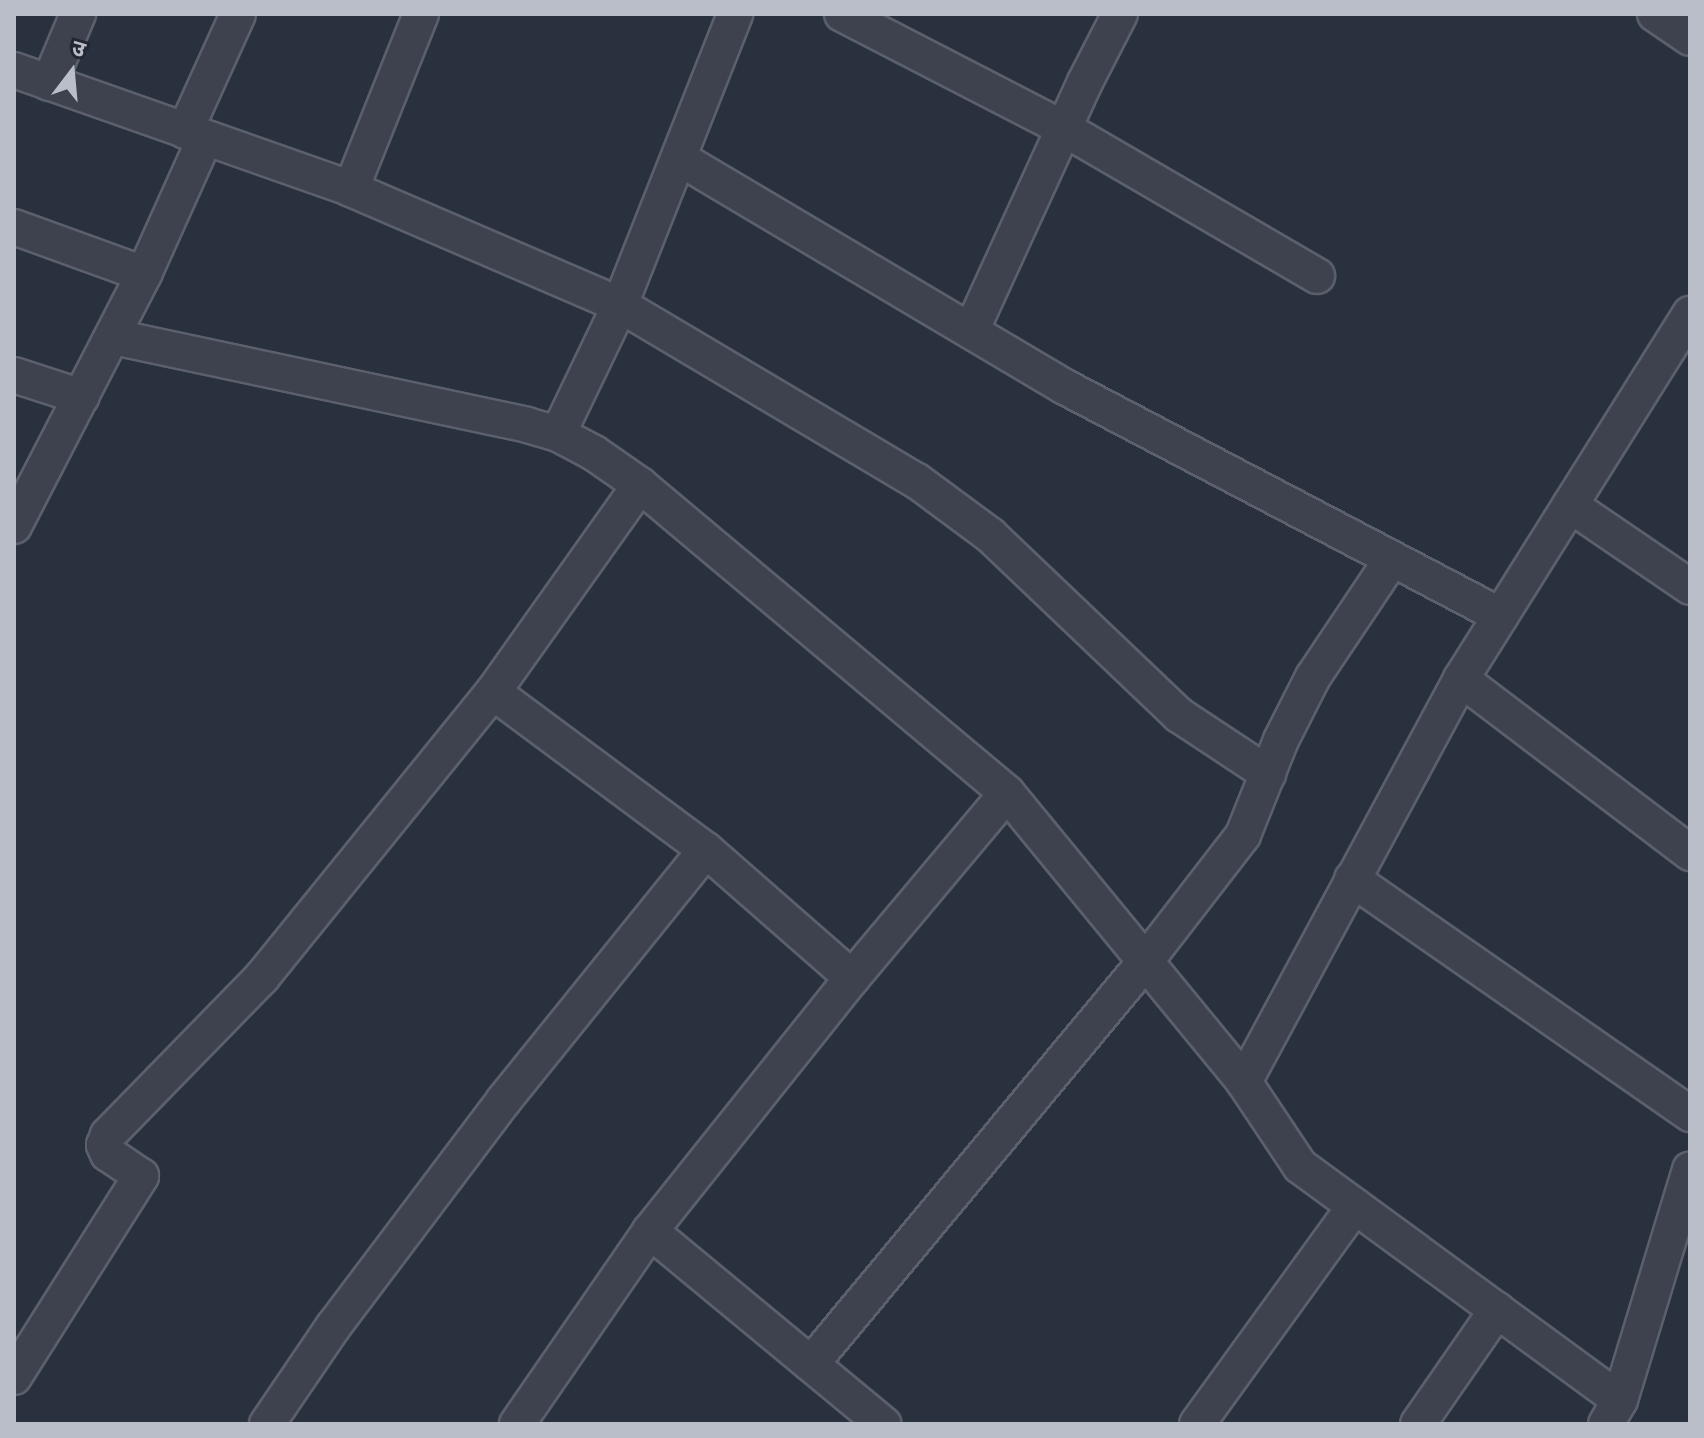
<!DOCTYPE html>
<meta charset="utf-8">
<style>
body{margin:0}
#map{position:relative;width:1704px;height:1438px;overflow:hidden;background:#29303e;font-family:Helvetica,"Noto Sans Devanagari",sans-serif}
div>[style]{position:absolute}
.roads{filter:drop-shadow(2px 0 #5b606c) drop-shadow(-2px 0 #5b606c) drop-shadow(0 2px #5b606c) drop-shadow(0 -2px #5b606c)}
.minor>*{height:34px;margin:-17px;padding:0 17px;transform-origin:17px;border-radius:17px;background:#3d424e}
span{translate:-50% -50%;white-space:nowrap;text-align:center;line-height:1.15;-webkit-text-stroke:6px #222733;paint-order:stroke}
.frame{position:absolute;inset:0;border:16px solid #b9bec9;pointer-events:none}
.north{position:absolute;left:32px;top:32px;width:80px;height:80px;-webkit-text-stroke:6px #222733;paint-order:stroke;rotate:16deg;font-size:22px;font-weight:700;line-height:32px;text-align:center;color:#b9bec9}
.north::after{content:'';display:block;margin:auto;width:28px;height:36px;background:#b9bec9;clip-path:polygon(50% 0,100% 100%,50% 72%,0 100%)}
</style>
<div id="map">
<div class="roads">
<div class="minor">
<div style="left:842px;top:14px;width:249px;rotate:27.3deg"></div>
<div style="left:1063px;top:128px;width:294px;rotate:30.2deg"></div>
<div style="left:1655px;top:14px;width:42px;rotate:34.4deg"></div>
<div style="left:14px;top:70px;width:357px;rotate:19.4deg"></div>
<div style="left:351px;top:189px;width:293px;rotate:23.3deg"></div>
<div style="left:620px;top:305px;width:345px;rotate:30.7deg"></div>
<div style="left:917px;top:481px;width:91px;rotate:36.5deg"></div>
<div style="left:990px;top:535px;width:261px;rotate:43.6deg"></div>
<div style="left:1179px;top:715px;width:107px;rotate:33.5deg"></div>
<div style="left:49px;top:83px;width:75px;rotate:-67.2deg"></div>
<div style="left:185px;top:131px;width:128px;rotate:-65.6deg"></div>
<div style="left:679px;top:158px;width:449px;rotate:30.7deg"></div>
<div style="left:1065px;top:387px;width:492px;rotate:27.7deg"></div>
<div style="left:351px;top:189px;width:188px;rotate:-68.2deg"></div>
<div style="left:14px;top:227px;width:138px;rotate:19.9deg"></div>
<div style="left:144px;top:274px;width:149px;rotate:-65.8deg"></div>
<div style="left:971px;top:331px;width:274px;rotate:-65.4deg"></div>
<div style="left:1085px;top:82px;width:76px;rotate:-62.8deg"></div>
<div style="left:114px;top:337px;width:422px;rotate:12deg"></div>
<div style="left:527px;top:425px;width:32px;rotate:16deg"></div>
<div style="left:558px;top:434px;width:41px;rotate:27.8deg"></div>
<div style="left:594px;top:453px;width:56px;rotate:34.8deg"></div>
<div style="left:640px;top:485px;width:479px;rotate:40deg"></div>
<div style="left:1007px;top:793px;width:374px;rotate:50.6deg"></div>
<div style="left:1244px;top:1082px;width:101px;rotate:56.3deg"></div>
<div style="left:1300px;top:1166px;width:396px;rotate:36.2deg"></div>
<div style="left:1620px;top:1400px;width:241px;rotate:-73.1deg"></div>
<div style="left:14px;top:375px;width:71px;rotate:17.9deg"></div>
<div style="left:558px;top:434px;width:143px;rotate:-64.3deg"></div>
<div style="left:620px;top:305px;width:313px;rotate:-68.4deg"></div>
<div style="left:1570px;top:505px;width:145px;rotate:34.3deg"></div>
<div style="left:14px;top:526px;width:284px;rotate:-62.7deg"></div>
<div style="left:1461px;top:679px;width:288px;rotate:37.2deg"></div>
<div style="left:493px;top:692px;width:254px;rotate:-54.6deg"></div>
<div style="left:1352px;top:879px;width:412px;rotate:34.8deg"></div>
<div style="left:1244px;top:1082px;width:458px;rotate:-61.7deg"></div>
<div style="left:1461px;top:679px;width:431px;rotate:-57.9deg"></div>
<div style="left:650px;top:1231px;width:303px;rotate:39.6deg"></div>
<div style="left:811px;top:1364px;width:523px;rotate:-50.28deg"></div>
<div style="left:1145px;top:962px;width:160px;rotate:-52.3deg"></div>
<div style="left:1243px;top:835px;width:102px;rotate:-68.2deg"></div>
<div style="left:1281px;top:740px;width:71px;rotate:-63.1deg"></div>
<div style="left:1313px;top:677px;width:142px;rotate:-56.2deg"></div>
<div style="left:14px;top:1377px;width:238px;rotate:-57.7deg"></div>
<div style="left:141px;top:1176px;width:40px;rotate:-146deg"></div>
<div style="left:108px;top:1154px;width:10px;rotate:-114deg"></div>
<div style="left:104px;top:1145px;width:11px;rotate:-68deg"></div>
<div style="left:108px;top:1135px;width:221px;rotate:-45.7deg"></div>
<div style="left:262px;top:977px;width:367px;rotate:-51deg"></div>
<div style="left:493px;top:692px;width:265px;rotate:36.6deg"></div>
<div style="left:706px;top:850px;width:194px;rotate:41.2deg"></div>
<div style="left:267px;top:1424px;width:117px;rotate:-55.8deg"></div>
<div style="left:333px;top:1327px;width:284px;rotate:-53deg"></div>
<div style="left:504px;top:1100px;width:321px;rotate:-51.1deg"></div>
<div style="left:517px;top:1424px;width:234px;rotate:-55.4deg"></div>
<div style="left:650px;top:1231px;width:324px;rotate:-51.4deg"></div>
<div style="left:852px;top:978px;width:241px;rotate:-50deg"></div>
<div style="left:1197px;top:1424px;width:269px;rotate:-54.1deg"></div>
<div style="left:1418px;top:1424px;width:139px;rotate:-55.3deg"></div>
<div style="left:1606px;top:1424px;width:28px;rotate:-60deg"></div>
</div>
</div>
<div class="frame"></div>
<div class="north">उ</div>
</div>
